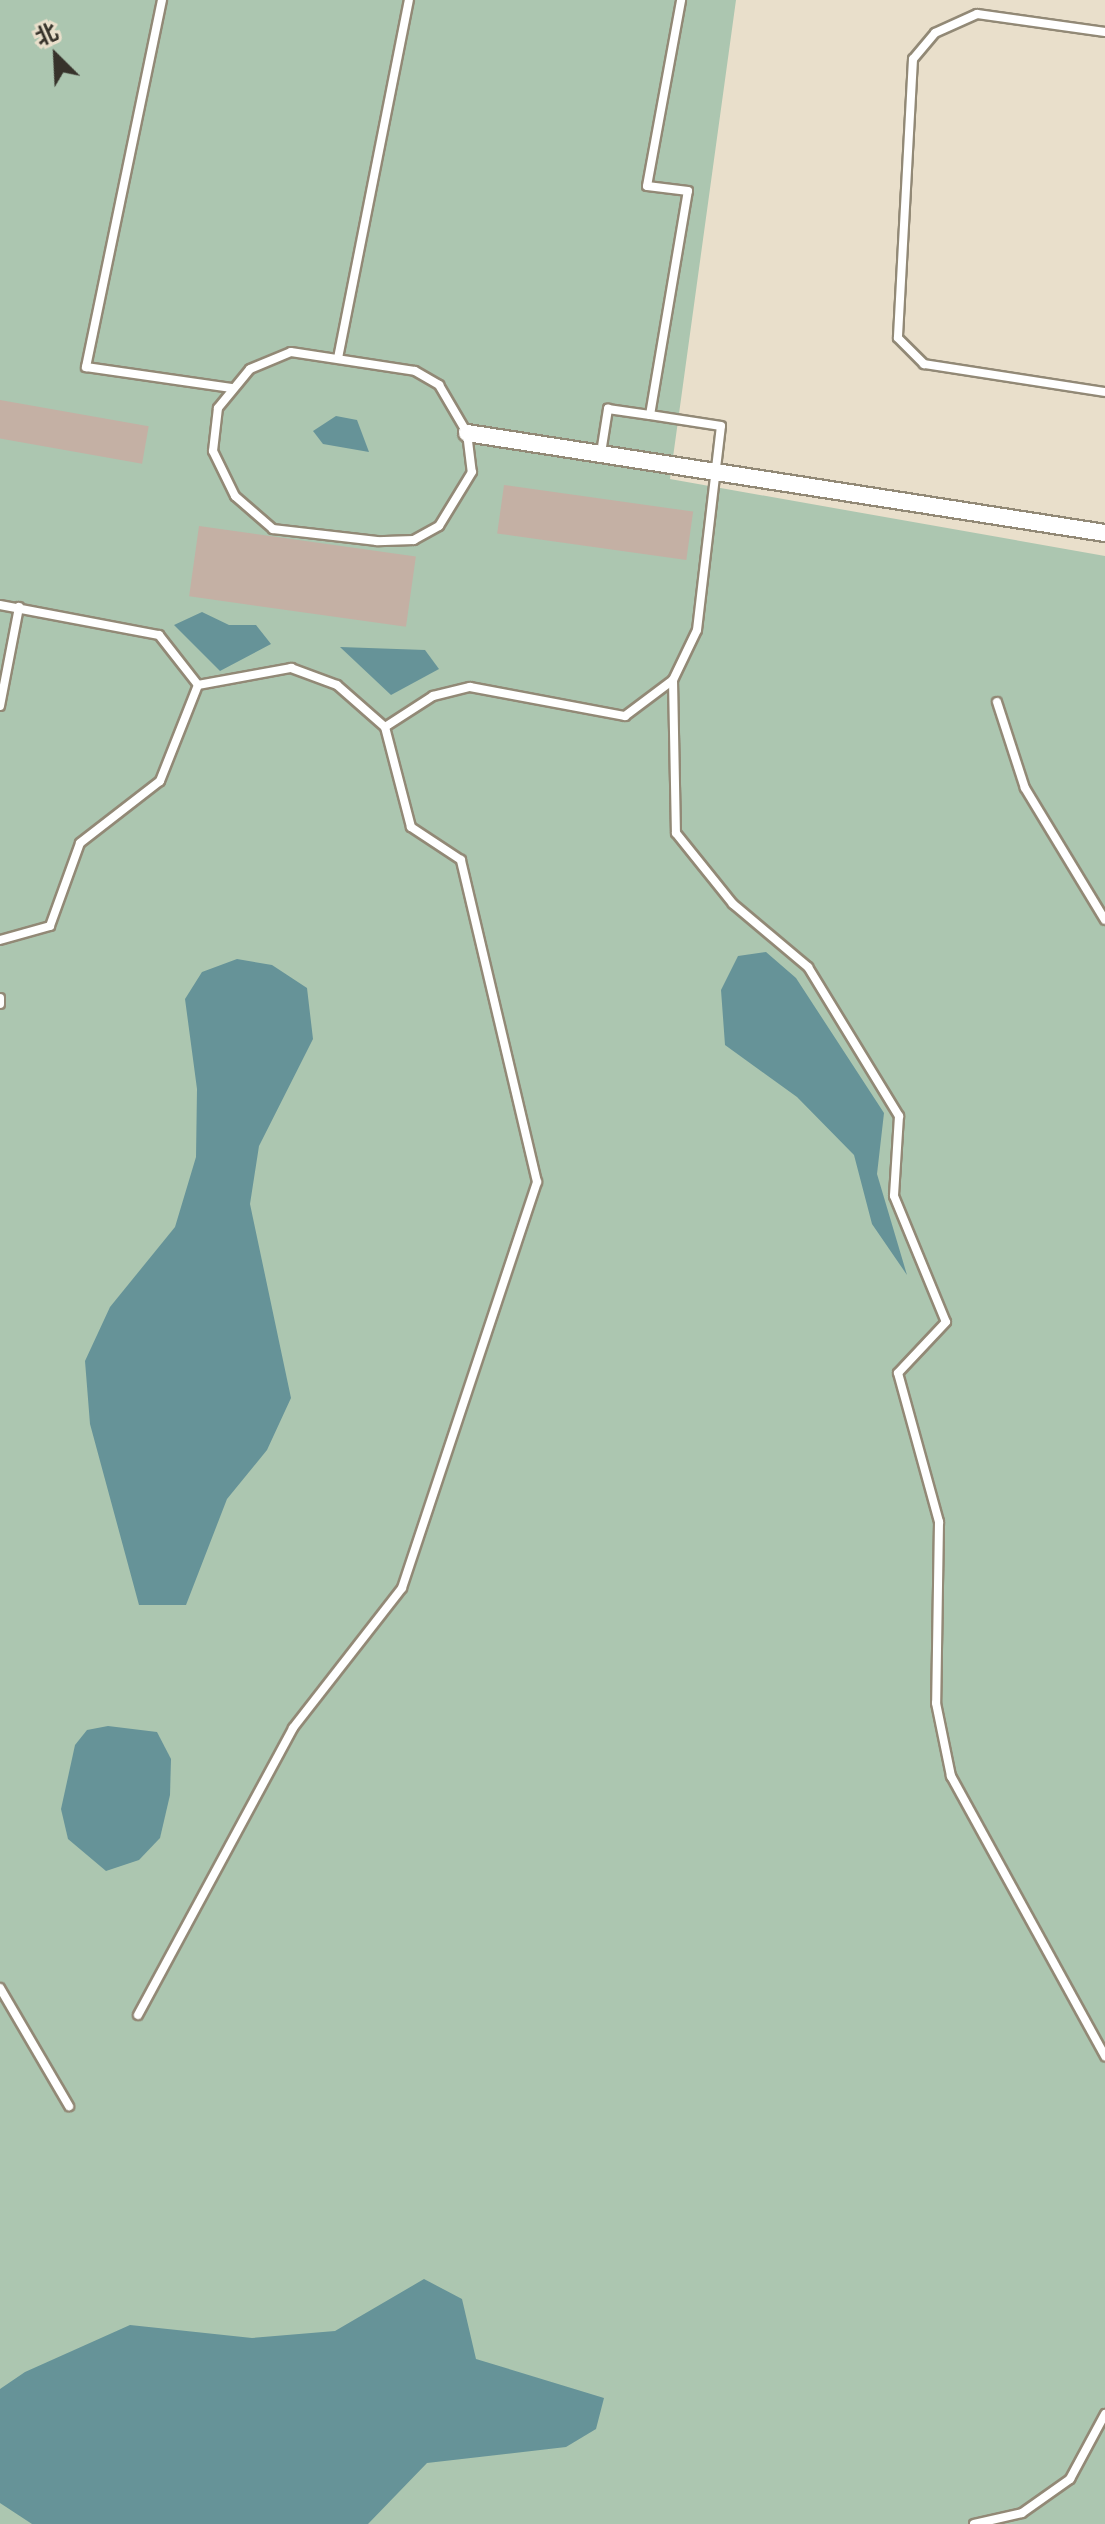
<!DOCTYPE html>
<meta charset="utf-8">
<style>
body{margin:0}
#map{position:relative;width:1105px;height:2524px;overflow:hidden;background:#e9dfcb;font-family:Ubuntu,"Noto Sans SC",sans-serif}
div>[style]{position:absolute}
.green>*{inset:0;background:#acc6b0}
.water>*{inset:0;background:#669398}
.building>*{inset:0;background:#c4b0a4;transform-origin:0 0}
.roads{filter:drop-shadow(2px 0 #928976) drop-shadow(-2px 0 #928976) drop-shadow(0 2px #928976) drop-shadow(0 -2px #928976)}
.lane>*{height:8px;margin:-4px;padding:0 4px;transform-origin:4px;border-radius:4px;background:#fff}
.street>*{height:16px;margin:-8px;padding:0 8px;transform-origin:8px;border-radius:8px;background:#fff}
span{translate:-50% -50%;white-space:nowrap;text-align:center;line-height:1.15;-webkit-text-stroke:7px #e9dfcb;paint-order:stroke}
.north{position:absolute;left:16px;top:16px;width:80px;height:80px;-webkit-text-stroke:6px #e9dfcb;paint-order:stroke;rotate:336deg;font-size:22px;font-weight:700;line-height:32px;text-align:center;color:#37332b}
.north::after{content:'';display:block;margin:auto;width:28px;height:36px;background:#37332b;clip-path:polygon(50% 0,100% 100%,50% 72%,0 100%)}
</style>
<div id="map">
<div class="green">
<div style="clip-path:polygon(0 0,736px 0,670px 479px,1105px 556px,1105px 2524px,0 2524px)"></div>
</div>
<div class="water">
<div style="clip-path:polygon(336px 416px,357px 420px,369px 452px,323px 444px,313px 431px)"></div>
<div style="clip-path:polygon(202px 612px,229px 625px,256px 625px,271px 644px,220px 671px,174px 625px)"></div>
<div style="clip-path:polygon(340px 647px,425px 650px,439px 669px,391px 695px)"></div>
<div style="clip-path:polygon(766px 952px,796px 978px,884px 1113px,877px 1174px,907px 1275px,872px 1224px,854px 1155px,797px 1097px,725px 1045px,721px 990px,738px 956px)"></div>
<div style="clip-path:polygon(237px 959px,272px 965px,307px 988px,313px 1039px,259px 1146px,250px 1204px,291px 1398px,267px 1450px,227px 1499px,186px 1605px,139px 1605px,90px 1424px,85px 1361px,110px 1307px,175px 1227px,196px 1157px,197px 1089px,185px 999px,202px 972px)"></div>
<div style="clip-path:polygon(108px 1726px,157px 1732px,171px 1759px,170px 1795px,160px 1838px,139px 1860px,106px 1871px,68px 1839px,61px 1809px,75px 1745px,87px 1730px)"></div>
<div style="clip-path:polygon(424px 2279px,462px 2299px,476px 2359px,604px 2398px,596px 2429px,566px 2447px,427px 2463px,368px 2524px,32px 2524px,0 2503px,0 2389px,25px 2372px,130px 2325px,252px 2338px,335px 2331px)"></div>
</div>
<div class="building">
<div style="left:0;top:400px;width:151px;height:38px;rotate:10deg"></div>
<div style="left:504px;top:485px;width:191px;height:49px;rotate:8deg"></div>
<div style="left:199px;top:526px;width:219px;height:71px;rotate:8deg"></div>
</div>
<div class="roads">
<div class="lane">
<div style="left:162px;top:0;width:375px;rotate:101.7deg"></div>
<div style="left:86px;top:367px;width:147px;rotate:8.2deg"></div>
<div style="left:1105px;top:32px;width:129px;rotate:-172deg"></div>
<div style="left:977px;top:14px;width:46px;rotate:155.7deg"></div>
<div style="left:935px;top:33px;width:34px;rotate:130deg"></div>
<div style="left:913px;top:59px;width:279px;rotate:93.1deg"></div>
<div style="left:898px;top:338px;width:37px;rotate:45deg"></div>
<div style="left:924px;top:364px;width:183px;rotate:8.8deg"></div>
<div style="left:291px;top:352px;width:125px;rotate:8.7deg"></div>
<div style="left:415px;top:371px;width:28px;rotate:30deg"></div>
<div style="left:439px;top:385px;width:56px;rotate:59.7deg"></div>
<div style="left:467px;top:433px;width:39px;rotate:83deg"></div>
<div style="left:472px;top:472px;width:63px;rotate:121.4deg"></div>
<div style="left:439px;top:526px;width:29px;rotate:151deg"></div>
<div style="left:414px;top:540px;width:37px;rotate:178deg"></div>
<div style="left:377px;top:541px;width:105px;rotate:-173.4deg"></div>
<div style="left:273px;top:529px;width:50px;rotate:-139deg"></div>
<div style="left:235px;top:496px;width:50px;rotate:-116.1deg"></div>
<div style="left:213px;top:451px;width:43px;rotate:-83.4deg"></div>
<div style="left:218px;top:408px;width:50px;rotate:-50.6deg"></div>
<div style="left:250px;top:369px;width:44px;rotate:-22.5deg"></div>
<div style="left:338px;top:358px;width:365px;rotate:-78.8deg"></div>
<div style="left:601px;top:453px;width:45px;rotate:-81deg"></div>
<div style="left:608px;top:409px;width:42px;rotate:8.1deg"></div>
<div style="left:650px;top:415px;width:227px;rotate:-80.4deg"></div>
<div style="left:688px;top:191px;width:41px;rotate:-173deg"></div>
<div style="left:647px;top:186px;width:189px;rotate:-79.6deg"></div>
<div style="left:0;top:605px;width:162px;rotate:10.7deg"></div>
<div style="left:159px;top:635px;width:63px;rotate:52deg"></div>
<div style="left:198px;top:685px;width:95px;rotate:-10.4deg"></div>
<div style="left:291px;top:668px;width:49px;rotate:20.3deg"></div>
<div style="left:337px;top:685px;width:64px;rotate:41.2deg"></div>
<div style="left:385px;top:727px;width:57px;rotate:-32.9deg"></div>
<div style="left:433px;top:696px;width:38px;rotate:-14deg"></div>
<div style="left:470px;top:687px;width:158px;rotate:10.6deg"></div>
<div style="left:625px;top:716px;width:60px;rotate:-36.9deg"></div>
<div style="left:673px;top:680px;width:55px;rotate:-64.4deg"></div>
<div style="left:697px;top:630px;width:205px;rotate:-83.3deg"></div>
<div style="left:721px;top:426px;width:72px;rotate:-171.2deg"></div>
<div style="left:673px;top:680px;width:153px;rotate:88.9deg"></div>
<div style="left:676px;top:833px;width:91px;rotate:51.2deg"></div>
<div style="left:733px;top:904px;width:98px;rotate:40deg"></div>
<div style="left:808px;top:967px;width:175px;rotate:58.6deg"></div>
<div style="left:899px;top:1116px;width:80px;rotate:93.6deg"></div>
<div style="left:894px;top:1196px;width:136px;rotate:67.6deg"></div>
<div style="left:946px;top:1322px;width:70px;rotate:133.3deg"></div>
<div style="left:898px;top:1373px;width:155px;rotate:74.6deg"></div>
<div style="left:939px;top:1522px;width:181px;rotate:90.9deg"></div>
<div style="left:936px;top:1703px;width:75px;rotate:78.4deg"></div>
<div style="left:951px;top:1776px;width:320px;rotate:61.2deg"></div>
<div style="left:997px;top:702px;width:90px;rotate:72deg"></div>
<div style="left:1025px;top:788px;width:154px;rotate:58.8deg"></div>
<div style="left:0;top:706px;width:101px;rotate:-79.1deg"></div>
<div style="left:0;top:940px;width:52px;rotate:-15.6deg"></div>
<div style="left:50px;top:926px;width:88px;rotate:-70.1deg"></div>
<div style="left:80px;top:843px;width:101px;rotate:-37.8deg"></div>
<div style="left:160px;top:781px;width:103px;rotate:-68.4deg"></div>
<div style="left:0;top:998px;width:6px;rotate:90deg"></div>
<div style="left:0;top:1988px;width:137px;rotate:59.7deg"></div>
<div style="left:138px;top:2015px;width:326px;rotate:-61.6deg"></div>
<div style="left:293px;top:1728px;width:177px;rotate:-52.1deg"></div>
<div style="left:402px;top:1588px;width:428px;rotate:-71.6deg"></div>
<div style="left:537px;top:1182px;width:331px;rotate:-103.3deg"></div>
<div style="left:461px;top:860px;width:60px;rotate:-146.6deg"></div>
<div style="left:411px;top:827px;width:103px;rotate:-104.6deg"></div>
<div style="left:974px;top:2524px;width:49px;rotate:-12.9deg"></div>
<div style="left:1022px;top:2513px;width:59px;rotate:-35.3deg"></div>
<div style="left:1070px;top:2479px;width:74px;rotate:-61.7deg"></div>
</div>
<div class="street">
<div style="left:467px;top:433px;width:646px;rotate:8.91deg"></div>
</div>
</div>
<div class="north">北</div>
</div>
